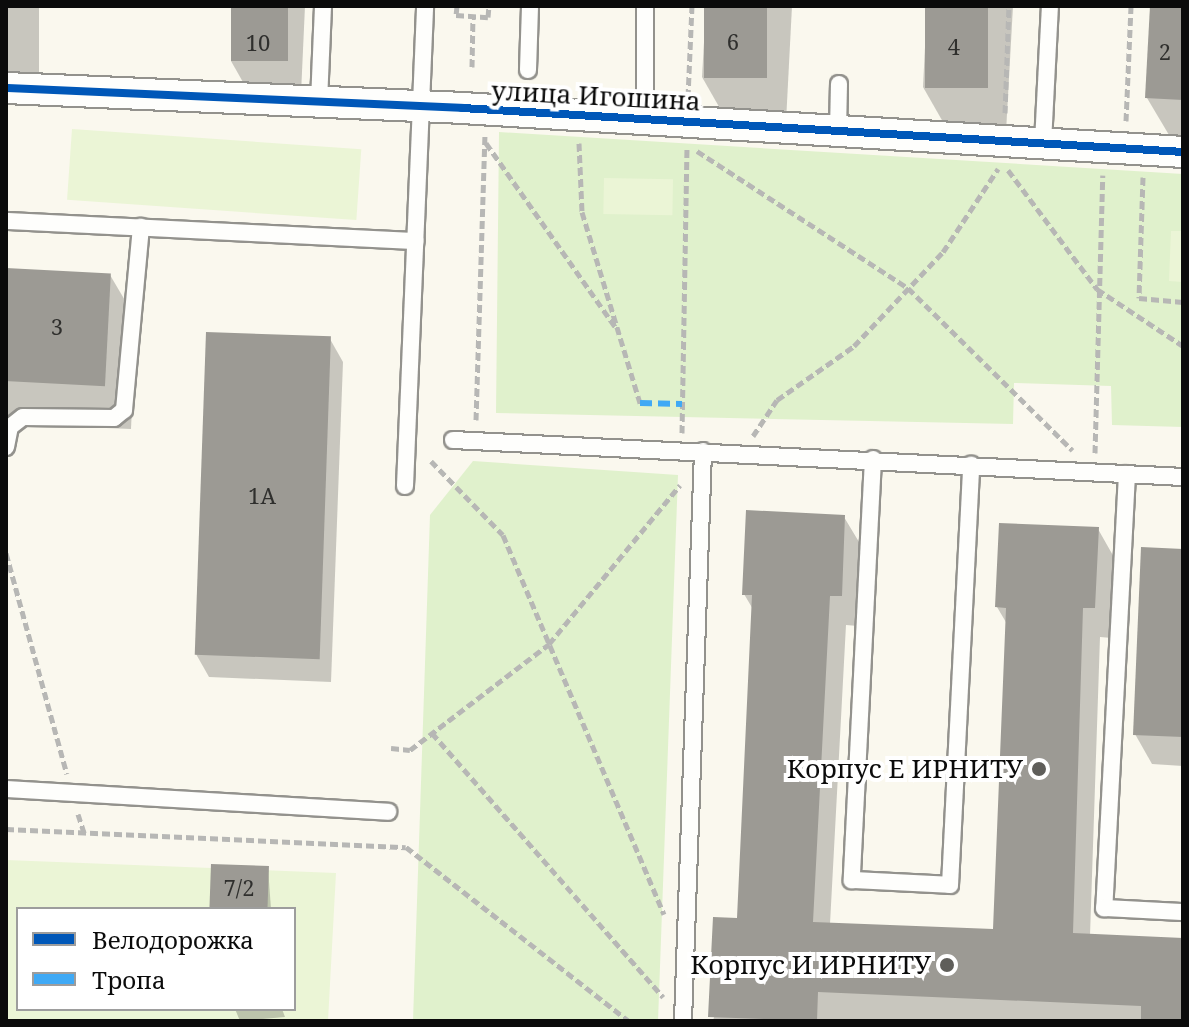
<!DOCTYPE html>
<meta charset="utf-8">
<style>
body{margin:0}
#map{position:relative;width:1189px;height:1027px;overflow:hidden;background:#faf8ee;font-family:"Noto Serif",serif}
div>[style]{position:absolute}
.green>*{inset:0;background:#e0f1cc}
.pitch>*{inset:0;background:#ebf5d6;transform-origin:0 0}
.shadow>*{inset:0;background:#0003;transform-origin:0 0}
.building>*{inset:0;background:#9c9a94;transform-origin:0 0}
.path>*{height:5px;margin-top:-2.5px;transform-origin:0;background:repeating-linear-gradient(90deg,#b7b7b5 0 8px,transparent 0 12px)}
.roads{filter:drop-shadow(2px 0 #93928d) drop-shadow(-2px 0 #93928d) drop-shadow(0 2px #93928d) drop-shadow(0 -2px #93928d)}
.lane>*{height:16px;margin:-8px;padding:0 8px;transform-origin:8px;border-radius:8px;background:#fefefc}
.street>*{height:30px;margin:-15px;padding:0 15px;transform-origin:15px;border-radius:15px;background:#fefefc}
.quiet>*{height:6px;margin-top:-3px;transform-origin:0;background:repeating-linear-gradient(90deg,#3fa9f5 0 12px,transparent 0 18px)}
.cycleway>*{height:8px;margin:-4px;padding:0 4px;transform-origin:4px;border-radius:4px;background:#0057b8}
.dots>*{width:22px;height:22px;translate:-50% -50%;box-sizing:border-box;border:4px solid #fff;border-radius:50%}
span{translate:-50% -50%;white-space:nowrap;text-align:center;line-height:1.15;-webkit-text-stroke:8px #fff;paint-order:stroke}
.number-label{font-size:22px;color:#2f2f2d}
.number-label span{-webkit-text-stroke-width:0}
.street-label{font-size:26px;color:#0b0b0b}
.poi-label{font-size:26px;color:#0b0b0b}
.right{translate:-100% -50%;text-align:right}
.frame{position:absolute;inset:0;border:8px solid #0b0b0b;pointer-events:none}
.legend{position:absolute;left:16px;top:907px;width:280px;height:104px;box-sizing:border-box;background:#fff;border:2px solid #9d9d9d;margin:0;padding:10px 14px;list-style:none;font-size:24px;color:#0b0b0b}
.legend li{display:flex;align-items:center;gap:16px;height:40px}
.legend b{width:40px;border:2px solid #9d9d9d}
</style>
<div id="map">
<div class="green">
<div style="clip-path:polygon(499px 132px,1183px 174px,1183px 427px,1112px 425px,1111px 386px,1014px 383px,1013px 424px,496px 413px)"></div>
<div style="clip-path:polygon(473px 461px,678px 475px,658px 1021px,413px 1021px,430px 515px)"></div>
</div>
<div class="pitch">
<div style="left:72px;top:129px;width:290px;height:71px;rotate:4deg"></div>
<div style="left:604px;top:178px;width:69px;height:36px;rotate:1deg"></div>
<div style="clip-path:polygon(1171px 231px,1183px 231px,1183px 282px,1169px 281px)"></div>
<div style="clip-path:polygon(evenodd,6px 860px,336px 873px,328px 1021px,6px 1021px,6px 860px,18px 909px,294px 909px,294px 1009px,18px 1009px,18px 909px)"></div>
</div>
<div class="shadow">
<div style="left:6px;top:6px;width:33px;height:75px"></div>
<div style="clip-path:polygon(233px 6px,305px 6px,301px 94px,248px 91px,231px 61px)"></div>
<div style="clip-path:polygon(706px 6px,792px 6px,786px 122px,726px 119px,702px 77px)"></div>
<div style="clip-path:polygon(927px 6px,1013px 6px,1006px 132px,947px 129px,923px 87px)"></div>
<div style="clip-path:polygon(1152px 6px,1183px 6px,1183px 140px,1172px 140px,1147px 98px)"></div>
<div style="clip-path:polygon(6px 271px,110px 275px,136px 319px,131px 429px,6px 424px)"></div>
<div style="clip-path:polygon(330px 339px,343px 362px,331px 682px,209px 677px,196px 654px)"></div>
<div style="clip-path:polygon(844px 517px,862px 547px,858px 626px,846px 625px,830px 924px,995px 931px,1007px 624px,997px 607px,1098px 529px,1115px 559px,1112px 638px,1100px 637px,1090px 936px,1183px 940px,1183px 1021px,713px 1021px,739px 920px,754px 611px,744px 594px)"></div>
<div style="clip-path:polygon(1183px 551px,1183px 766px,1152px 764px,1135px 734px)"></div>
<div style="clip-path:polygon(268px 868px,271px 909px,212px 909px)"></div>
<div style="clip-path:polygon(235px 1009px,282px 1009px,285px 1017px,240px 1021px)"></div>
</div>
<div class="building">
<div style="left:231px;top:6px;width:57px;height:55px"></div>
<div style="left:704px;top:6px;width:63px;height:72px"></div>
<div style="left:925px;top:6px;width:63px;height:82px"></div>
<div style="clip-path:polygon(1150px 6px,1183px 6px,1183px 100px,1145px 98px)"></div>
<div style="left:6px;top:268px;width:105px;height:113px;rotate:3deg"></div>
<div style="left:206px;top:332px;width:125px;height:323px;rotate:2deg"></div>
<div style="clip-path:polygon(746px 510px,845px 515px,842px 596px,830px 596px,813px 922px,993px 929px,1006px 608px,995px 607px,999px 523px,1099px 527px,1095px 608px,1083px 608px,1073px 933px,1183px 938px,1183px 1021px,1141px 1021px,1141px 1006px,818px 992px,817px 1021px,708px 1017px,713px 917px,737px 918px,752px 595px,742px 595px)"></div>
<div style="clip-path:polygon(1141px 547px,1183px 549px,1183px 737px,1133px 735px)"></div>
<div style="left:211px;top:864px;width:58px;height:45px;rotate:2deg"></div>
</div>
<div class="path">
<div style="left:457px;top:6px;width:9px;rotate:96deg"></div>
<div style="left:456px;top:15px;width:32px;rotate:4deg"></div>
<div style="left:488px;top:17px;width:11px;rotate:-85deg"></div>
<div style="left:472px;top:67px;width:51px;rotate:-88.9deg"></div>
<div style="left:688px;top:97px;width:91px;rotate:-87.5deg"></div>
<div style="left:1005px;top:113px;width:107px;rotate:-87.9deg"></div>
<div style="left:1126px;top:121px;width:115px;rotate:-87.5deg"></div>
<div style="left:486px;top:143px;width:226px;rotate:54.9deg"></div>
<div style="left:579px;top:143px;width:69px;rotate:87.5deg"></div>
<div style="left:582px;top:212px;width:200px;rotate:73.1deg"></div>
<div style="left:697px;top:151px;width:252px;rotate:33deg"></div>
<div style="left:908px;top:288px;width:231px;rotate:44.6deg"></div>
<div style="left:1008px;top:170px;width:149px;rotate:53.2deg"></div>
<div style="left:1097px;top:289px;width:103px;rotate:33.5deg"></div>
<div style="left:1143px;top:177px;width:121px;rotate:91.9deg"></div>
<div style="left:1139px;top:298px;width:44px;rotate:5.2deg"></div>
<div style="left:476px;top:420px;width:286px;rotate:-88.2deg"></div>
<div style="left:682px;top:433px;width:286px;rotate:-89deg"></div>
<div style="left:753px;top:436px;width:43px;rotate:-56.3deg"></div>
<div style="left:777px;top:400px;width:94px;rotate:-35deg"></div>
<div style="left:854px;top:346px;width:129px;rotate:-46.6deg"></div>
<div style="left:943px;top:252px;width:100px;rotate:-56.5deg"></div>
<div style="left:1095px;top:453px;width:278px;rotate:-88.4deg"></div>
<div style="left:431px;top:461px;width:103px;rotate:45.8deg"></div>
<div style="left:503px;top:535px;width:412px;rotate:67deg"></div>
<div style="left:6px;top:553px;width:229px;rotate:74.6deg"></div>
<div style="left:432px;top:733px;width:351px;rotate:48.8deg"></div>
<div style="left:391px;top:748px;width:19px;rotate:6deg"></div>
<div style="left:410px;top:750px;width:175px;rotate:-37.3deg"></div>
<div style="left:549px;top:644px;width:206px;rotate:-50.5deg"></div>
<div style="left:78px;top:814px;width:20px;rotate:72deg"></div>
<div style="left:6px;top:829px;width:400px;rotate:2.6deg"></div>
<div style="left:406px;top:847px;width:283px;rotate:38deg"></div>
</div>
<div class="roads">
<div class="lane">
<div style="left:528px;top:70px;width:64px;rotate:-88.2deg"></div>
<div style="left:319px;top:102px;width:96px;rotate:-87.6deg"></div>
<div style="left:645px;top:119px;width:113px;rotate:-90deg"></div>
<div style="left:838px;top:131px;width:47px;rotate:-88.8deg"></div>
<div style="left:1043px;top:143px;width:137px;rotate:-87.1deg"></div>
<div style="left:6px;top:221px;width:410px;rotate:2.8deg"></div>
<div style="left:453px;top:440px;width:731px;rotate:2.9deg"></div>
<div style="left:6px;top:447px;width:20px;rotate:-79deg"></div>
<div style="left:10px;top:427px;width:16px;rotate:-38deg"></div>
<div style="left:23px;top:417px;width:91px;rotate:0.6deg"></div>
<div style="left:114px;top:418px;width:13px;rotate:-39deg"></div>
<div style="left:124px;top:410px;width:184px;rotate:-84.7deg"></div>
<div style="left:873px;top:459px;width:422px;rotate:92.9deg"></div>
<div style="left:852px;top:880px;width:98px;rotate:2.9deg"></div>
<div style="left:950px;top:885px;width:421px;rotate:-87.1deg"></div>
<div style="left:1127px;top:474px;width:435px;rotate:93deg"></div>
<div style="left:1104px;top:908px;width:79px;rotate:2.9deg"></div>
<div style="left:405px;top:486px;width:480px;rotate:-87.6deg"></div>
<div style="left:6px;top:789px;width:383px;rotate:3.4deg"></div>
<div style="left:683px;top:1021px;width:570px;rotate:-87.99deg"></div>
</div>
<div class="street">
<div style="left:6px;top:88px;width:456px;rotate:2.5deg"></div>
<div style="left:462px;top:108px;width:722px;rotate:3.49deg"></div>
</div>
</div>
<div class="quiet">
<div style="left:640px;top:403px;width:42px;rotate:1.4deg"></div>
</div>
<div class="cycleway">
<div style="left:6px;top:88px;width:456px;rotate:2.5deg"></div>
<div style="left:462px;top:108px;width:722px;rotate:3.49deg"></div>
</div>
<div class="dots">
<div style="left:1039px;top:769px;background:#5f5e5a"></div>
<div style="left:947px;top:965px;background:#5f5e5a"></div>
</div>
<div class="number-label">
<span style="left:733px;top:42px">6</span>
<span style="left:258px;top:43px">10</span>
<span style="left:954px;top:47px">4</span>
<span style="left:1165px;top:52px">2</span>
<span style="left:57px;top:327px">3</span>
<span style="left:262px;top:496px">1А</span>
<span style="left:239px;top:888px">7/2</span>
</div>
<div class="street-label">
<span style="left:596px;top:96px;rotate:3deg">улица Игошина</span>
</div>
<div class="poi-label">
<span class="right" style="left:1023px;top:769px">Корпус Е ИРНИТУ</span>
<span class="right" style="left:931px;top:965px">Корпус И ИРНИТУ</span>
</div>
<div class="frame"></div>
<ul class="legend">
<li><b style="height:10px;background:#0057b8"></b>Велодорожка</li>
<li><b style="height:10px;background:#3fa9f5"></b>Тропа</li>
</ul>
</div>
